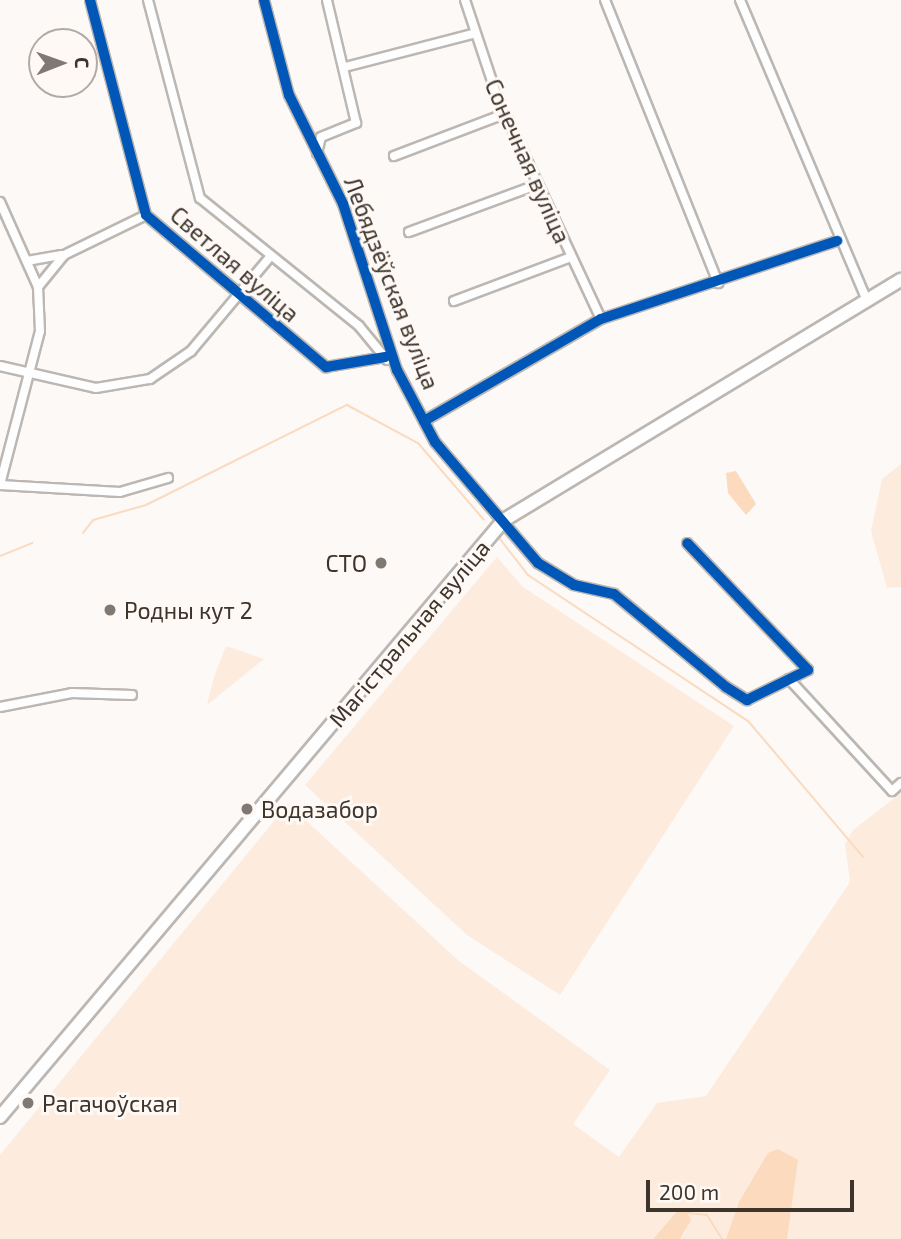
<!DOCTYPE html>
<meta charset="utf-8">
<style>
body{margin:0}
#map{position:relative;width:901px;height:1239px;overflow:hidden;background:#fcf9f7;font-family:"Exo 2",sans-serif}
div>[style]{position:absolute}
.green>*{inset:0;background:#fdecde}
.water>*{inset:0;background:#fbdabe}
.stream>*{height:2px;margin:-1px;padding:0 1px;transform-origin:1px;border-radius:1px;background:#fbdabe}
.roads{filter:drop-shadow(2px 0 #bcb7b2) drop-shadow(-2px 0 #bcb7b2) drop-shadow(0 2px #bcb7b2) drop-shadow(0 -2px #bcb7b2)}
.street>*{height:8px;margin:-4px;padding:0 4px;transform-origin:4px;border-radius:4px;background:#fffefe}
.secondary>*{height:12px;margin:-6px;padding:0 6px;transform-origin:6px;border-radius:6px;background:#fffefe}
.cycleway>*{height:10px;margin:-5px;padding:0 5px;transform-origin:5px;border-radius:5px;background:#0057b8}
.dots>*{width:19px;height:19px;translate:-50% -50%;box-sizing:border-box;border:4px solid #fef9f5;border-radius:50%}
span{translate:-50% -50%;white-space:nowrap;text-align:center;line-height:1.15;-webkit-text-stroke:6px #fef9f5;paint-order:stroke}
.street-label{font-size:23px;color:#3d342c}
.poi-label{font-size:23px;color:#3d342c}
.right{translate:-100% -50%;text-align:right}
.left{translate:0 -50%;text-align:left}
.north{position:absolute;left:28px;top:28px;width:70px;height:70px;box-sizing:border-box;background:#fef9f5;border:2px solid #b1aaa5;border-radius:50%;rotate:89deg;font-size:19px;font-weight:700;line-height:28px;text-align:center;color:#3d342c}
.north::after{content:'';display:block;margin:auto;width:24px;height:32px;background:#807973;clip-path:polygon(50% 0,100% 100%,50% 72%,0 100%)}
.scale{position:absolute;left:646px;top:1180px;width:208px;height:32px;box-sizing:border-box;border:4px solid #3d342c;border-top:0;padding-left:9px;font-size:21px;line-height:24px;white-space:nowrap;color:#3d342c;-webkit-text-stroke:5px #fef9f5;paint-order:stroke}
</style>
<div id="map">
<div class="green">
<div style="clip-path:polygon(901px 464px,901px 587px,887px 588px,871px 531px,882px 479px)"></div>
<div style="clip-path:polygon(497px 557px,523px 587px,734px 726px,560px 995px,467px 935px,305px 785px)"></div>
<div style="clip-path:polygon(226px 646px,264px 659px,207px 705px,214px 677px)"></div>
<div style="clip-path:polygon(901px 793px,901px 1239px,680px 1239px,686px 1231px,678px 1210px,653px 1239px,0 1239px,0 1155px,288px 804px,459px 961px,610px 1070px,573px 1124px,619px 1157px,657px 1103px,706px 1096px,850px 882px,845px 844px,853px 830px)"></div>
</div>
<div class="water">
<div style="clip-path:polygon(736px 471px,756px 504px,746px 515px,728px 493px,726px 473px)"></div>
<div style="clip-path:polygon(778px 1149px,798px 1160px,787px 1239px,726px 1239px,739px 1202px,768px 1153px)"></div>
<div style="clip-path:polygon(678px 1210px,686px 1210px,691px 1220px,680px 1239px,653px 1239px)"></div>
</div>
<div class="stream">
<div style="left:83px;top:533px;width:16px;rotate:-52deg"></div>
<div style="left:93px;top:520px;width:55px;rotate:-15.8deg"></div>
<div style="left:146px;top:505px;width:225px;rotate:-26.5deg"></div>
<div style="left:347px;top:405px;width:81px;rotate:28.2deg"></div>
<div style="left:418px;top:443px;width:101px;rotate:49.4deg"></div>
<div style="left:500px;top:539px;width:46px;rotate:52.1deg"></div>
<div style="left:528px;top:575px;width:265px;rotate:33.6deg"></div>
<div style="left:749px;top:722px;width:177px;rotate:49.8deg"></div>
<div style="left:0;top:556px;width:35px;rotate:-22deg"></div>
<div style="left:688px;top:1213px;width:19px;rotate:6deg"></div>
<div style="left:707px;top:1215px;width:28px;rotate:58deg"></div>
</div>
<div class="roads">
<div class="street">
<div style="left:90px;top:0;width:222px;rotate:75.4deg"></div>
<div style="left:146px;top:215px;width:236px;rotate:40.2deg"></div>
<div style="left:326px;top:367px;width:60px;rotate:-9.6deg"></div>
<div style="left:148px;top:0;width:205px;rotate:75.3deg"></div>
<div style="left:200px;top:198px;width:204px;rotate:38.8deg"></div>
<div style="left:359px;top:326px;width:44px;rotate:50.5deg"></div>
<div style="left:264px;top:0;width:98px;rotate:75.3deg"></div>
<div style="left:289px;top:95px;width:122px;rotate:63.6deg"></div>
<div style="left:343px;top:204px;width:175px;rotate:72deg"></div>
<div style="left:397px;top:370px;width:81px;rotate:62.2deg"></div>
<div style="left:435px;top:442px;width:159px;rotate:49.6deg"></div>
<div style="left:538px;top:563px;width:42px;rotate:31.4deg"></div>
<div style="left:574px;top:585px;width:41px;rotate:12.7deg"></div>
<div style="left:614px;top:594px;width:146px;rotate:39.7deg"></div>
<div style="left:726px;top:687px;width:25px;rotate:32deg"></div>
<div style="left:747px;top:700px;width:68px;rotate:-26.2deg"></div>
<div style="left:808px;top:670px;width:175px;rotate:-133.6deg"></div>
<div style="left:465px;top:0;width:101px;rotate:71.6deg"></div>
<div style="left:497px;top:96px;width:246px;rotate:65deg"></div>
<div style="left:605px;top:0;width:305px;rotate:68.2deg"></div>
<div style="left:740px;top:0;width:326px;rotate:67.1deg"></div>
<div style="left:345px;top:67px;width:132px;rotate:-14.5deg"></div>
<div style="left:317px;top:153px;width:16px;rotate:-76deg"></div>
<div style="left:321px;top:137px;width:38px;rotate:-22deg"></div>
<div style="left:356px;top:123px;width:126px;rotate:-103.3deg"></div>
<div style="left:394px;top:156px;width:118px;rotate:-20.9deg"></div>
<div style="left:0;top:202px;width:93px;rotate:65.9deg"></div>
<div style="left:38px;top:287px;width:44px;rotate:87.4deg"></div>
<div style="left:40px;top:331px;width:159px;rotate:104.6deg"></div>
<div style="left:409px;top:232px;width:135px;rotate:-20.3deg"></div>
<div style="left:27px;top:261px;width:35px;rotate:-10deg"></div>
<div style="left:38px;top:287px;width:41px;rotate:-50.9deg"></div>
<div style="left:64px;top:255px;width:91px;rotate:-26deg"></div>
<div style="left:454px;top:301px;width:125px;rotate:-20.6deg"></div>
<div style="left:0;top:366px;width:98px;rotate:12.9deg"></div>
<div style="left:96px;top:388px;width:55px;rotate:-9.5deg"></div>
<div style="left:150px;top:379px;width:50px;rotate:-34.3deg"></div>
<div style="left:191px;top:351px;width:123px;rotate:-50deg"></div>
<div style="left:424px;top:421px;width:204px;rotate:-30deg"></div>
<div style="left:601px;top:319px;width:249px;rotate:-18.3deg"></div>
<div style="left:0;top:485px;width:120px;rotate:3.3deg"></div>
<div style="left:120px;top:492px;width:50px;rotate:-16.3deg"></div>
<div style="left:789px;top:679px;width:152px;rotate:47.4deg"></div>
<div style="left:892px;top:791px;width:12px;rotate:-42deg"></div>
<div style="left:0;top:707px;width:73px;rotate:-11deg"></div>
<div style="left:72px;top:693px;width:60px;rotate:1.9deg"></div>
</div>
<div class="secondary">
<div style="left:0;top:1117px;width:781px;rotate:-49.83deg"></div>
<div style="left:504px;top:520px;width:464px;rotate:-31.2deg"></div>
</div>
</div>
<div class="cycleway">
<div style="left:90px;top:0;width:222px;rotate:75.4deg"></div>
<div style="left:146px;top:215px;width:236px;rotate:40.2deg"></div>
<div style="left:326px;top:367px;width:60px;rotate:-9.6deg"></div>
<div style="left:264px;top:0;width:98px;rotate:75.3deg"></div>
<div style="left:289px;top:95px;width:122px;rotate:63.6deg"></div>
<div style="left:343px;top:204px;width:175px;rotate:72deg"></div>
<div style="left:397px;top:370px;width:81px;rotate:62.2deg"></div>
<div style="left:435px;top:442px;width:159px;rotate:49.6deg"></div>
<div style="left:538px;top:563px;width:42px;rotate:31.4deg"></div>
<div style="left:574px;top:585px;width:41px;rotate:12.7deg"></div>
<div style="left:614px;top:594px;width:146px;rotate:39.7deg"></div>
<div style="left:726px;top:687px;width:25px;rotate:32deg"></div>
<div style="left:747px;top:700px;width:68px;rotate:-26.2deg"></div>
<div style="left:808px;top:670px;width:175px;rotate:-133.6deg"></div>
<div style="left:424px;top:421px;width:204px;rotate:-30deg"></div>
<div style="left:601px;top:319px;width:249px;rotate:-18.3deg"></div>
</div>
<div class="dots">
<div style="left:381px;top:563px;background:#807973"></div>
<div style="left:110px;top:610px;background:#807973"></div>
<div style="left:247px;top:809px;background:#807973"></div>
<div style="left:28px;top:1103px;background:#807973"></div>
</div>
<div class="street-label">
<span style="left:528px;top:161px;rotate:66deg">Сонечная вуліца</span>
<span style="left:235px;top:264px;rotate:41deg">Светлая вуліца</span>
<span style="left:392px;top:283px;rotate:69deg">Лебядзёўская вуліца</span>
<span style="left:409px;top:633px;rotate:-50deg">Магістральная вуліца</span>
</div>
<div class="poi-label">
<span class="right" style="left:367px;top:563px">СТО</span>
<span class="left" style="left:124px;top:610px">Родны кут 2</span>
<span class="left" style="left:261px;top:809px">Водазабор</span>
<span class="left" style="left:42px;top:1103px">Рагачоўская</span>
</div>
<div class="north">С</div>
<div class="scale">200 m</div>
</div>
